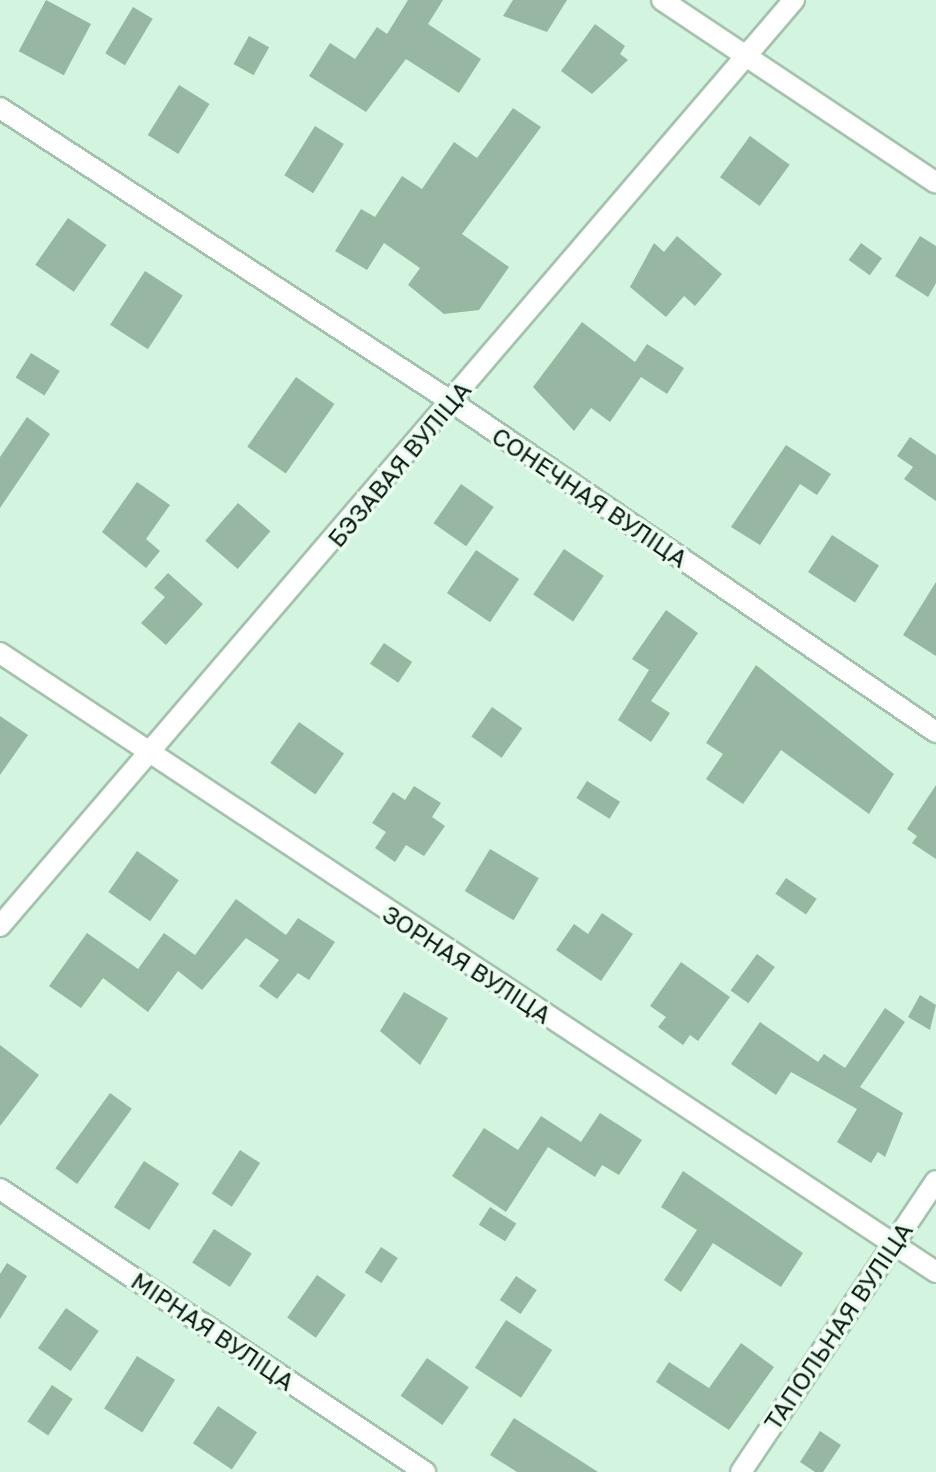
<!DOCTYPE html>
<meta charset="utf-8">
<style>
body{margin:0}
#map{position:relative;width:936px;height:1472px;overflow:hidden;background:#d3f4de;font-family:"Golos Text",sans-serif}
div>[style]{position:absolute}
.building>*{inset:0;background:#98b7a2;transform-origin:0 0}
.roads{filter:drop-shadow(2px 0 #a3c3ae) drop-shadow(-2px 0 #a3c3ae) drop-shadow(0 2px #a3c3ae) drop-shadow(0 -2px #a3c3ae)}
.street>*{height:20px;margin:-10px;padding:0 10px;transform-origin:10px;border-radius:10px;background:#fff}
span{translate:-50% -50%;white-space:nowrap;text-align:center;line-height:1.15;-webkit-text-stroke:7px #eafef0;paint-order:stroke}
.street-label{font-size:24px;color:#0f1b13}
</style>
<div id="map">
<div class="building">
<div style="left:46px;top:0;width:51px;height:58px;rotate:28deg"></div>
<div style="clip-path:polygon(408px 0,443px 0,428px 24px,481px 59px,459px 93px,406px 59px,366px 112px,309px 76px,330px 43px,355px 59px,377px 27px,387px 34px)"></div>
<div style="clip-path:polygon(513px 0,567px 0,547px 32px,503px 16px)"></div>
<div style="left:133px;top:7px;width:23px;height:54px;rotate:31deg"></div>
<div style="clip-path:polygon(595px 24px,625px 46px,620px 54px,628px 60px,592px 94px,561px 71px)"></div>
<div style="left:249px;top:36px;width:23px;height:32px;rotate:29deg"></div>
<div style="left:179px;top:85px;width:36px;height:59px;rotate:32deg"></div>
<div style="clip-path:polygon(513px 108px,541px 127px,462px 234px,509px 267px,479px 310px,444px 314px,408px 285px,420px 268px,384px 243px,367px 270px,335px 251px,361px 209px,375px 217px,402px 176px,422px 189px,454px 142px,477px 158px)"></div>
<div style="left:315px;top:126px;width:34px;height:58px;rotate:32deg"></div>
<div style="left:750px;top:136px;width:49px;height:51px;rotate:36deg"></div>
<div style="left:68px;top:218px;width:47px;height:57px;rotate:35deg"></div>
<div style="clip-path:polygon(677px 236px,722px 274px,695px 306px,684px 296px,666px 317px,630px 287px,654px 243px,664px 252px)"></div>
<div style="clip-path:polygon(920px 236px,936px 246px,936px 283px,928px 297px,895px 276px)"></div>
<div style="left:861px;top:243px;width:26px;height:21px;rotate:36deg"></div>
<div style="left:145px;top:271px;width:45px;height:64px;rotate:33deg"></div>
<div style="clip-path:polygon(582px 322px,635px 362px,647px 344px,684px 368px,667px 394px,641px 377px,610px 422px,591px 408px,574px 431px,533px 387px)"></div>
<div style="left:31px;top:353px;width:34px;height:29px;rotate:32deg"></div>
<div style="left:296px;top:377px;width:47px;height:85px;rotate:35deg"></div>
<div style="clip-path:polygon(27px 417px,50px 434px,0 508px,0 457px)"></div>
<div style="clip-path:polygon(910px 437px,936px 455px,936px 501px,904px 479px,913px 467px,897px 456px)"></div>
<div style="clip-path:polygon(786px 445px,831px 474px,817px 495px,800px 484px,760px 545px,731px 527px)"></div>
<div style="clip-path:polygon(137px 482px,170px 505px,146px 539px,160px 551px,146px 568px,102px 532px)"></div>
<div style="left:461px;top:484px;width:40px;height:48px;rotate:35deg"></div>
<div style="left:238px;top:503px;width:43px;height:50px;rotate:41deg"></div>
<div style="left:832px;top:535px;width:56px;height:44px;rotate:33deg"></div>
<div style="left:564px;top:549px;width:48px;height:55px;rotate:34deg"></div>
<div style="left:476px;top:550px;width:52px;height:52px;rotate:34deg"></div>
<div style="clip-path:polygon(168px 573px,203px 604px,166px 645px,141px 623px,165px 597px,154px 588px)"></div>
<div style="clip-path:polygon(936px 582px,936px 656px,903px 635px)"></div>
<div style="clip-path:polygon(666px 610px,698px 633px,651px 701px,670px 713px,651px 742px,618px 720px,649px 670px,632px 659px)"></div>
<div style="left:384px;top:643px;width:34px;height:25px;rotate:34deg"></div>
<div style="clip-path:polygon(756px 665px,894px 774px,869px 814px,781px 750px,743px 804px,706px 779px,723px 754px,706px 743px)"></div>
<div style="left:492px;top:707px;width:37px;height:36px;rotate:35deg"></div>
<div style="clip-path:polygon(0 716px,28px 735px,0 775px)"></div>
<div style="left:299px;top:722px;width:55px;height:50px;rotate:35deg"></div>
<div style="left:587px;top:781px;width:39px;height:20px;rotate:32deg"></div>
<div style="clip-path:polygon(936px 785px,936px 859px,912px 843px,917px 836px,907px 829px)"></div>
<div style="clip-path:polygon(414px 786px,441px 803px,432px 817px,445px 826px,424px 856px,406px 845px,395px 862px,375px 848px,386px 832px,372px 823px,393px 792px,405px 800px)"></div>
<div style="left:490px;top:849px;width:57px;height:49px;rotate:31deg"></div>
<div style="left:137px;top:851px;width:51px;height:50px;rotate:35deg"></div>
<div style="left:786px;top:878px;width:37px;height:19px;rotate:34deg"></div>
<div style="clip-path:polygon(236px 899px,286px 935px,298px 918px,335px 942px,309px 980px,298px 973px,277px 999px,259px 986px,279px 960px,246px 938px,202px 990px,178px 971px,148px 1012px,103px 978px,81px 1008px,49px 986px,87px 933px,138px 969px,164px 933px,195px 955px)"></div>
<div style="clip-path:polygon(602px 913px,633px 934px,601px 981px,556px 950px,574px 924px,588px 934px)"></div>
<div style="left:757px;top:954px;width:22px;height:45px;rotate:36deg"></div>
<div style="clip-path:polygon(681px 962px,730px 997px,698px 1041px,690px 1035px,683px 1045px,658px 1027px,666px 1017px,650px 1006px)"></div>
<div style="clip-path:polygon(404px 992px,448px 1018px,420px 1065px,380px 1031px)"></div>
<div style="clip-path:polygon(920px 995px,936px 1005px,930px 1030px,908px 1017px)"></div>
<div style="clip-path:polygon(885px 1008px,905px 1022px,860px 1087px,903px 1113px,885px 1157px,878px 1152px,871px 1163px,837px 1142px,857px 1109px,791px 1072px,776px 1095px,731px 1064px,760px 1022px,818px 1062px,824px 1054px,845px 1068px)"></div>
<div style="clip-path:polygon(0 1045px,39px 1075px,0 1126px)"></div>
<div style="left:110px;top:1093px;width:27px;height:93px;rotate:36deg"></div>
<div style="clip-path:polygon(600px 1113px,642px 1140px,619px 1175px,602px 1165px,595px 1177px,548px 1147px,506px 1212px,452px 1176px,484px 1128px,518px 1150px,541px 1116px,581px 1142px)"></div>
<div style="left:240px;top:1150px;width:24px;height:52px;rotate:33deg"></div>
<div style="left:144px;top:1161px;width:42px;height:55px;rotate:33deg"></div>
<div style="clip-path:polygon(683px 1171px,803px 1253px,781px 1287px,713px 1243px,681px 1292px,664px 1280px,697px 1230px,661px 1207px)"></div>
<div style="left:490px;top:1207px;width:31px;height:21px;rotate:32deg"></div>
<div style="left:214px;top:1229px;width:45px;height:40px;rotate:33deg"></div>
<div style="left:381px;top:1247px;width:20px;height:30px;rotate:33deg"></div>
<div style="clip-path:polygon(7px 1263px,27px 1276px,0 1319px,0 1274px)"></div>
<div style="left:317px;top:1275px;width:35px;height:52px;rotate:35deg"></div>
<div style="left:516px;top:1276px;width:25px;height:29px;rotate:34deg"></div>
<div style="left:66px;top:1308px;width:40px;height:49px;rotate:35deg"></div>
<div style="left:506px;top:1320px;width:55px;height:57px;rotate:33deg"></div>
<div style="clip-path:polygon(741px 1343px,774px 1367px,729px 1430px,656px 1382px,669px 1362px,709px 1388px)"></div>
<div style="left:137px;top:1356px;width:45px;height:62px;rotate:32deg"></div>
<div style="left:427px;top:1358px;width:51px;height:46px;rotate:35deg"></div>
<div style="left:52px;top:1385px;width:25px;height:44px;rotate:34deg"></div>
<div style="left:218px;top:1406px;width:47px;height:45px;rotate:34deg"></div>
<div style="clip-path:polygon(514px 1418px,598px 1472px,517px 1472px,490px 1455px)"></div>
<div style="clip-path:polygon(820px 1431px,841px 1445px,823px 1472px,815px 1472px,800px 1462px)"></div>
</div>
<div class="roads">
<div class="street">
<div style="left:662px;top:0;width:329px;rotate:33.7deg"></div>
<div style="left:0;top:108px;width:539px;rotate:33.04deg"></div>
<div style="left:452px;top:402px;width:586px;rotate:34.29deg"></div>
<div style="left:0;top:653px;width:1122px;rotate:33.48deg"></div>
<div style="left:0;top:926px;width:1220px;rotate:-49.39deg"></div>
<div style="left:0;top:1189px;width:511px;rotate:33.66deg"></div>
<div style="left:741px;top:1472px;width:350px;rotate:-56.2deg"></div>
</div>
</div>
<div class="street-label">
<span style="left:399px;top:464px;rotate:-50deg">БЭЗАВАЯ ВУЛІЦА</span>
<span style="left:590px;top:497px;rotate:34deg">СОНЕЧНАЯ ВУЛІЦА</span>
<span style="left:467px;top:964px;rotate:33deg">ЗОРНАЯ ВУЛІЦА</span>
<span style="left:838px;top:1326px;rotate:-56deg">ТАПОЛЬНАЯ ВУЛІЦА</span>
<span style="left:213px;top:1331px;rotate:34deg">МІРНАЯ ВУЛІЦА</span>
</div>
</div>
